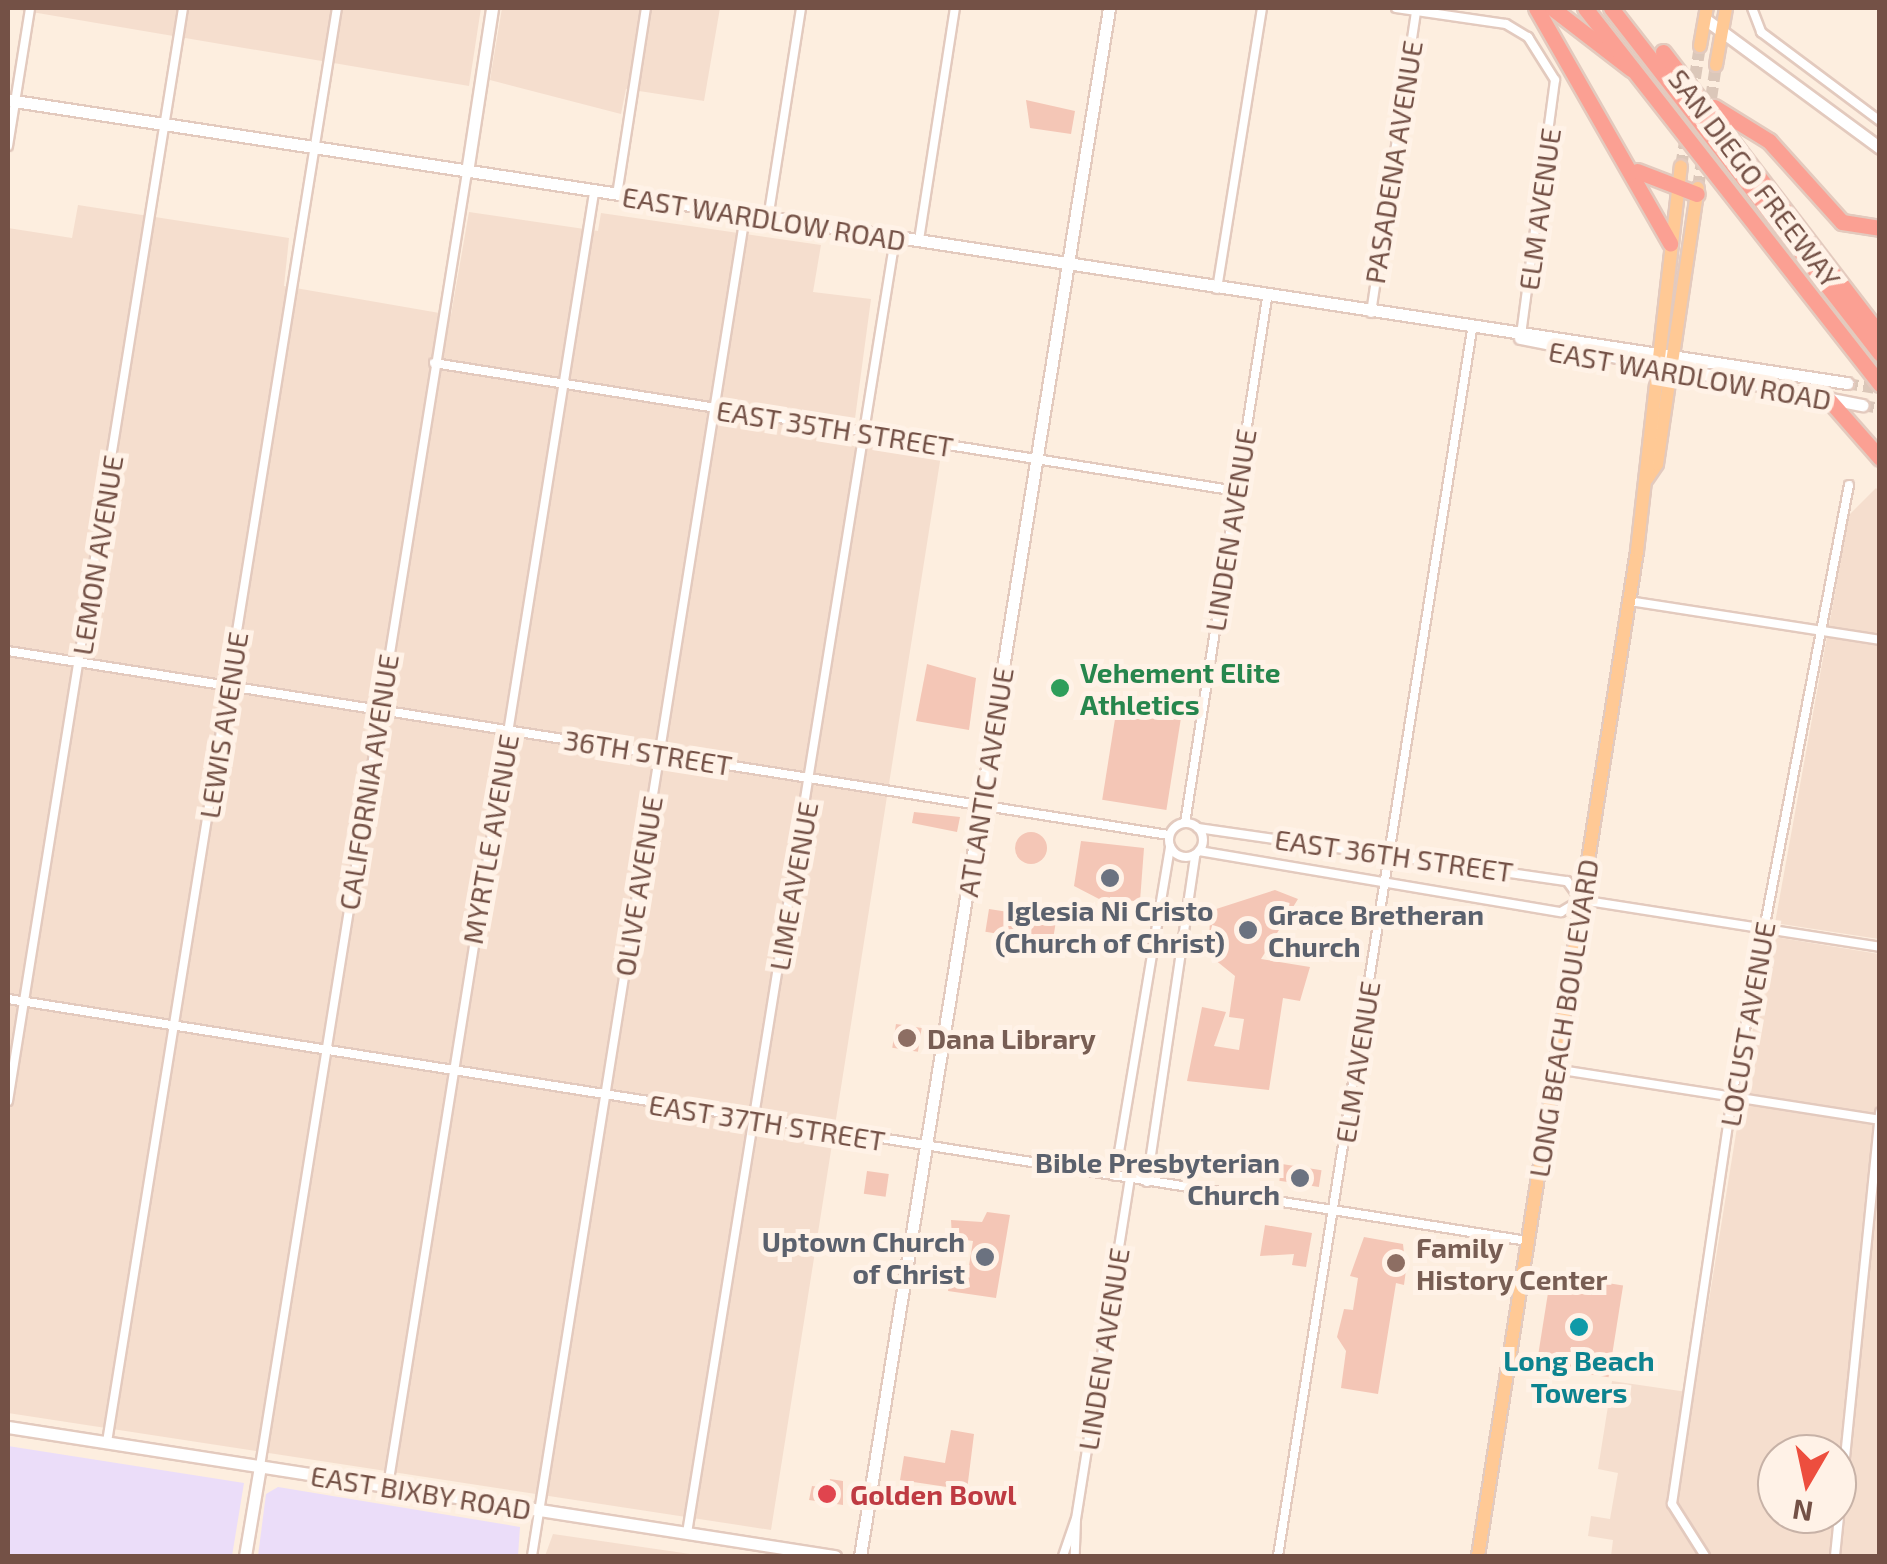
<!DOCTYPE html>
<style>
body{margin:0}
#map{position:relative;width:1887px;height:1564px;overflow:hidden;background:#fdeedf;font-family:"Exo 2",sans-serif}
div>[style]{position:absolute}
.residential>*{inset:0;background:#f5dece}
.education>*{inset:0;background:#ebddf9}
.building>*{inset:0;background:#f4c6b6;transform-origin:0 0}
.round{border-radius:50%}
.secondary-tunnel>*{height:11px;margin-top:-5.5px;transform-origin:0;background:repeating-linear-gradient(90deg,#dbc7b9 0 11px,transparent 0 16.5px)}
.primary-tunnel>*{height:12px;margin-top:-6px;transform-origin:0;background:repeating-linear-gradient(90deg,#dbc7b9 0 12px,transparent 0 18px)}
.roads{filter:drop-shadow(2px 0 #e3cabe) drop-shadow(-2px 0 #e3cabe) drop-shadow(0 2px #e3cabe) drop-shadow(0 -2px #e3cabe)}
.street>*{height:8px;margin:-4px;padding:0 4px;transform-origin:4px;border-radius:4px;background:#fff}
.street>.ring{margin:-4px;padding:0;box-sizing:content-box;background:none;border:8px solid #fff;border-radius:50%}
.secondary>*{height:11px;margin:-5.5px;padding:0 5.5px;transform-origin:5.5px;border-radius:5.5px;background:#fff}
.primary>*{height:12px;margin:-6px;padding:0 6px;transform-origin:6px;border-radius:6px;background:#ffc995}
.highway>*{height:15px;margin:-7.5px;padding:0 7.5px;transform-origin:7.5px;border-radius:7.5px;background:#fba093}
.dots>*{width:28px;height:28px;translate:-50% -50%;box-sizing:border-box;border:5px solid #fff2e7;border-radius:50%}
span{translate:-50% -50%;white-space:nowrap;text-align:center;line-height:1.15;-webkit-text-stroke:10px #fff2e7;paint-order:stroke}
.street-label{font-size:28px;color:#745146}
.leisure-label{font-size:28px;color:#27864d;font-weight:700}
.left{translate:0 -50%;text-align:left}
.worship-label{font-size:28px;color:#5b616d;font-weight:700}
.right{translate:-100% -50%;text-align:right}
.education-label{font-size:28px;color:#785e54;font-weight:700}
.culture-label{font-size:28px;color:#0d838f;font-weight:700}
.health-label{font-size:28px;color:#be3a42;font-weight:700}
.frame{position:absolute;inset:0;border:10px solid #745146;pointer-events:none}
.north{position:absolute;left:1757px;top:1434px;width:100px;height:100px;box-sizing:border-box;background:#fff2e7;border:2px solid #c7b2a7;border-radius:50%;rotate:189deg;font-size:28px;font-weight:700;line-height:40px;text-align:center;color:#745146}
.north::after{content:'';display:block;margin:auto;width:35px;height:45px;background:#ed4e3e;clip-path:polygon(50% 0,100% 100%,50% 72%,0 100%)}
</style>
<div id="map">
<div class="residential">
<div style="clip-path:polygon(8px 8px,481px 8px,469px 86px)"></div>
<div style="clip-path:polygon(502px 8px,720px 8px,704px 101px,626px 89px,621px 114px,490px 80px)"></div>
<div style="clip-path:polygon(78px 205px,289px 238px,284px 286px,451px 315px,469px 212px,598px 231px,601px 213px,821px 245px,813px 292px,871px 299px,852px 441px,941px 455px,771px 1530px,8px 1413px,8px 228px,72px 238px)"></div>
<div style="clip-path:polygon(1876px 488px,1880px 493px,1879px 939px,1775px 923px,1849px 515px)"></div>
<div style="clip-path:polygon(evenodd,1768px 936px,1879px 954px,1879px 1556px,1611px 1556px,1613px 1540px,1588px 1536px,1591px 1516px,1610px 1519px,1618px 1473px,1598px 1469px,1612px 1381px,1694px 1393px,1768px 936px,1777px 1454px,1837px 1454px,1837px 1514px,1777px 1514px,1777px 1454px)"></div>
<div style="clip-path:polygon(553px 1534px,704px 1556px,545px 1556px)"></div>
</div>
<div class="education">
<div style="clip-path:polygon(8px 1446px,244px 1483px,232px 1556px,8px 1556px)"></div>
<div style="clip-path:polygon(278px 1487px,520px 1527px,518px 1556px,258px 1556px,266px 1494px)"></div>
</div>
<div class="building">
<div style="clip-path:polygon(1026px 100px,1075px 111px,1071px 134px,1030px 128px)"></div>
<div style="clip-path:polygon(927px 664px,976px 678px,969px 730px,916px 721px)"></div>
<div style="left:1118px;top:700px;width:65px;height:101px;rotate:9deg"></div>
<div style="clip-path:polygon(914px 812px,960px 817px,957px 832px,912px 823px)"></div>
<div class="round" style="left:1015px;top:832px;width:32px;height:32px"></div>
<div style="clip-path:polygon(1081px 841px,1144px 848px,1140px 901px,1101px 900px,1074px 886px)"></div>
<div style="clip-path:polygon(1275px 890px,1298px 899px,1261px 959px,1310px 967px,1300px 1001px,1283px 998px,1269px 1090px,1187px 1081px,1202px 1007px,1226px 1012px,1214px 1046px,1239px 1050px,1244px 1019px,1229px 1017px,1235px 976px,1209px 955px,1210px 911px)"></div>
<div style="left:989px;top:909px;width:68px;height:23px;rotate:9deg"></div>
<div style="left:896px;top:1024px;width:26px;height:24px;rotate:9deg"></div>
<div style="left:1282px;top:1164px;width:40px;height:17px;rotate:9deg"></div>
<div style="left:867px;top:1171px;width:22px;height:23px;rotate:8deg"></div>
<div style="clip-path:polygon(987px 1212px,1010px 1215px,996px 1298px,948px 1291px,951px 1275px,967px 1278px,973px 1241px,952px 1238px,951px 1220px,982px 1222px)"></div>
<div style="clip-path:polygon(1265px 1225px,1312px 1233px,1306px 1267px,1292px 1265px,1294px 1254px,1260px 1256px)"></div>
<div style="clip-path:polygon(1364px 1237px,1403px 1244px,1406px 1270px,1404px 1285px,1396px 1283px,1378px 1394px,1341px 1388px,1346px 1351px,1337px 1337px,1344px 1309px,1353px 1310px,1358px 1278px,1350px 1276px)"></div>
<div style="left:1551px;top:1274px;width:73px;height:93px;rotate:9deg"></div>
<div style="clip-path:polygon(951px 1430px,974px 1434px,967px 1490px,900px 1480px,904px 1456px,945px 1463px)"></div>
<div style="clip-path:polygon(830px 1479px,843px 1481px,843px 1505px,809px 1500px,812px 1486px,829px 1488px)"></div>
</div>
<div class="secondary-tunnel">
<div style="left:1847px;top:383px;width:34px;rotate:10deg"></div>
<div style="left:1863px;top:405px;width:17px;rotate:10deg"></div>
</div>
<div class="primary-tunnel">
<div style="left:1681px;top:167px;width:122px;rotate:-81.1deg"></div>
<div style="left:1698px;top:188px;width:124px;rotate:-81.7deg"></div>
</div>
<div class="roads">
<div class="street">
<div style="left:1396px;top:8px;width:111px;rotate:8.3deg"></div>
<div style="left:1506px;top:24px;width:26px;rotate:31deg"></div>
<div style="left:1528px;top:37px;width:51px;rotate:57.9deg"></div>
<div style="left:1555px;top:80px;width:256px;rotate:97.6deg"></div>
<div style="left:1752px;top:8px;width:26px;rotate:69deg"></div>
<div style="left:1761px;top:32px;width:149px;rotate:36.8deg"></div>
<div style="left:8px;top:146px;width:140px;rotate:-80.9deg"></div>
<div style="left:617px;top:195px;width:189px;rotate:-81.2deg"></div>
<div style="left:768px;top:219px;width:214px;rotate:-81.1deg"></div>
<div style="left:919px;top:240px;width:235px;rotate:-81.2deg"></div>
<div style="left:1217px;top:289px;width:285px;rotate:-80.9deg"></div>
<div style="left:1371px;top:313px;width:305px;rotate:-81.5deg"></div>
<div style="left:434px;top:363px;width:813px;rotate:9.06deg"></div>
<div style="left:1629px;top:601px;width:254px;rotate:8.8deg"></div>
<div style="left:8px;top:651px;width:1175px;rotate:9.01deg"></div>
<div class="ring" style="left:1169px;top:823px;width:26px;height:26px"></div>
<div style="left:1185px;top:823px;width:531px;rotate:-81.12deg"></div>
<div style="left:1198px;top:828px;width:373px;rotate:8.2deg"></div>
<div style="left:1567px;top:881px;width:24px;rotate:54deg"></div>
<div style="left:1199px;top:851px;width:367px;rotate:9.6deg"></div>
<div style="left:1561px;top:912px;width:23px;rotate:-31deg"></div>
<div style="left:1581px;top:900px;width:303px;rotate:8.9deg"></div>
<div style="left:8px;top:999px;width:1538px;rotate:9.05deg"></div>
<div style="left:1555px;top:1069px;width:329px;rotate:8.9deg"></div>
<div style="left:8px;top:1101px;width:1107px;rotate:-80.9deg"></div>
<div style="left:1115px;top:1176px;width:334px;rotate:-80.5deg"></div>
<div style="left:1147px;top:1182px;width:331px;rotate:-81.6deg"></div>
<div style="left:107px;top:1442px;width:1452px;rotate:-80.89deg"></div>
<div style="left:260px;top:1466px;width:1310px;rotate:-80.91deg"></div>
<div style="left:388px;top:1486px;width:1310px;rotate:-80.95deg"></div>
<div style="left:1076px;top:1519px;width:344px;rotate:-81deg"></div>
<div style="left:687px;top:1533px;width:1311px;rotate:-80.87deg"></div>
<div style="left:532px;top:1556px;width:1358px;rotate:-80.97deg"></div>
<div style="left:1063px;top:1556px;width:39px;rotate:-71deg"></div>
<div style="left:1076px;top:1519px;width:37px;rotate:92deg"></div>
<div style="left:1278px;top:1556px;width:1241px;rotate:-81.01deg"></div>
<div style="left:1705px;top:1556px;width:62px;rotate:-122.4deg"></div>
<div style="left:1672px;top:1504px;width:411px;rotate:-81.6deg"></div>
<div style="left:1732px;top:1097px;width:623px;rotate:-79.18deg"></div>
<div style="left:1835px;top:1556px;width:446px;rotate:-84.2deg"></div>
</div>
<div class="secondary">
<div style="left:1705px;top:19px;width:217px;rotate:36.4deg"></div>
<div style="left:8px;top:100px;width:1861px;rotate:8.75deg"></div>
<div style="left:467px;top:172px;width:166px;rotate:-81.3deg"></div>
<div style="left:1520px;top:338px;width:349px;rotate:11.1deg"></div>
<div style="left:8px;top:1427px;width:837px;rotate:8.87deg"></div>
<div style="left:245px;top:1556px;width:91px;rotate:-80.5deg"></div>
<div style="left:860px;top:1556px;width:1568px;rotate:-80.86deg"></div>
</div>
<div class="primary">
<div style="left:1700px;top:46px;width:39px;rotate:-80deg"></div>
<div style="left:1716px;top:65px;width:58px;rotate:-80deg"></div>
<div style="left:1647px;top:479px;width:18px;rotate:-56deg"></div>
<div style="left:1657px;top:464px;width:279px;rotate:-81.6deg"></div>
<div style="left:1478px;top:1556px;width:1017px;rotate:-81.01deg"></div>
<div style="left:1637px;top:551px;width:387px;rotate:-83.5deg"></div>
</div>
<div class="highway">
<div style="left:1536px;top:8px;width:271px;rotate:60.3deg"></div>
<div style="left:1552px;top:8px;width:100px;rotate:37.7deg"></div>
<div style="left:1585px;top:8px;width:478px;rotate:51.9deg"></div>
<div style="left:1611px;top:8px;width:438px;rotate:52.1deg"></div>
<div style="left:1663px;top:52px;width:357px;rotate:52.5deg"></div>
<div style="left:1714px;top:107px;width:65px;rotate:31.7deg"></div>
<div style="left:1769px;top:141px;width:109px;rotate:48deg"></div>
<div style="left:1842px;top:222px;width:38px;rotate:9deg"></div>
<div style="left:1637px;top:171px;width:64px;rotate:21deg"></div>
<div style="left:1829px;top:400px;width:77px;rotate:48.7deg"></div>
</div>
</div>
<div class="dots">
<div style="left:1060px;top:688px;background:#2e9e5b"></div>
<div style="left:1110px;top:878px;background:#6b7280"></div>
<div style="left:1248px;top:930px;background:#6b7280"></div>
<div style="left:907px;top:1038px;background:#8d6e63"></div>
<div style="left:1300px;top:1178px;background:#6b7280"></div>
<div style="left:985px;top:1257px;background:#6b7280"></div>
<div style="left:1396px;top:1263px;background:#8d6e63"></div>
<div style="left:1579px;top:1327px;background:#0f9aa8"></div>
<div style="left:827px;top:1494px;background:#e0444e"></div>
</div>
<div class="street-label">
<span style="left:1393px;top:162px;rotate:-81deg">PASADENA AVENUE</span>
<span style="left:1755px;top:178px;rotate:53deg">SAN DIEGO FREEWAY</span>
<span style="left:1539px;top:209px;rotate:-82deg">ELM AVENUE</span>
<span style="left:764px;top:218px;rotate:9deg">EAST WARDLOW ROAD</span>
<span style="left:1690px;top:375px;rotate:10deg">EAST WARDLOW ROAD</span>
<span style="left:835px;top:428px;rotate:9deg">EAST 35TH STREET</span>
<span style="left:1230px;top:530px;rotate:-81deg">LINDEN AVENUE</span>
<span style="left:97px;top:555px;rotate:-81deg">LEMON AVENUE</span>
<span style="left:223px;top:725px;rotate:-81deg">LEWIS AVENUE</span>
<span style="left:648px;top:752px;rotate:9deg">36TH STREET</span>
<span style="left:368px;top:782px;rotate:-81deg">CALIFORNIA AVENUE</span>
<span style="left:985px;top:782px;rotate:-81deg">ATLANTIC AVENUE</span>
<span style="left:490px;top:839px;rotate:-80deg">MYRTLE AVENUE</span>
<span style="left:1394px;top:855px;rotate:8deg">EAST 36TH STREET</span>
<span style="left:638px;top:886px;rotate:-81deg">OLIVE AVENUE</span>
<span style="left:793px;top:886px;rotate:-80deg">LIME AVENUE</span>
<span style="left:1563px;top:1018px;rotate:-81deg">LONG BEACH BOULEVARD</span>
<span style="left:1747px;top:1024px;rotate:-80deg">LOCUST AVENUE</span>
<span style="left:1357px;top:1062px;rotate:-81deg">ELM AVENUE</span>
<span style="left:767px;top:1122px;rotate:9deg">EAST 37TH STREET</span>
<span style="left:1103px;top:1349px;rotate:-81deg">LINDEN AVENUE</span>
<span style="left:421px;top:1492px;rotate:9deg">EAST BIXBY ROAD</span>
</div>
<div class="leisure-label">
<span class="left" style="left:1080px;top:688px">Vehement Elite<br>Athletics</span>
</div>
<div class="worship-label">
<span style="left:1110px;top:926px">Iglesia Ni Cristo<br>(Church of Christ)</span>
<span class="left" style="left:1268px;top:930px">Grace Bretheran<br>Church</span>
<span class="right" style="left:1280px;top:1178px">Bible Presbyterian<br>Church</span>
<span class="right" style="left:965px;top:1257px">Uptown Church<br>of Christ</span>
</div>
<div class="education-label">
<span class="left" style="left:927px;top:1038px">Dana Library</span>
<span class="left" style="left:1416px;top:1263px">Family<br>History Center</span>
</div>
<div class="culture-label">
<span style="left:1579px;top:1376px">Long Beach<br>Towers</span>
</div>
<div class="health-label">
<span class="left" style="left:850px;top:1494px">Golden Bowl</span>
</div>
<div class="frame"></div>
<div class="north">N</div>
</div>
